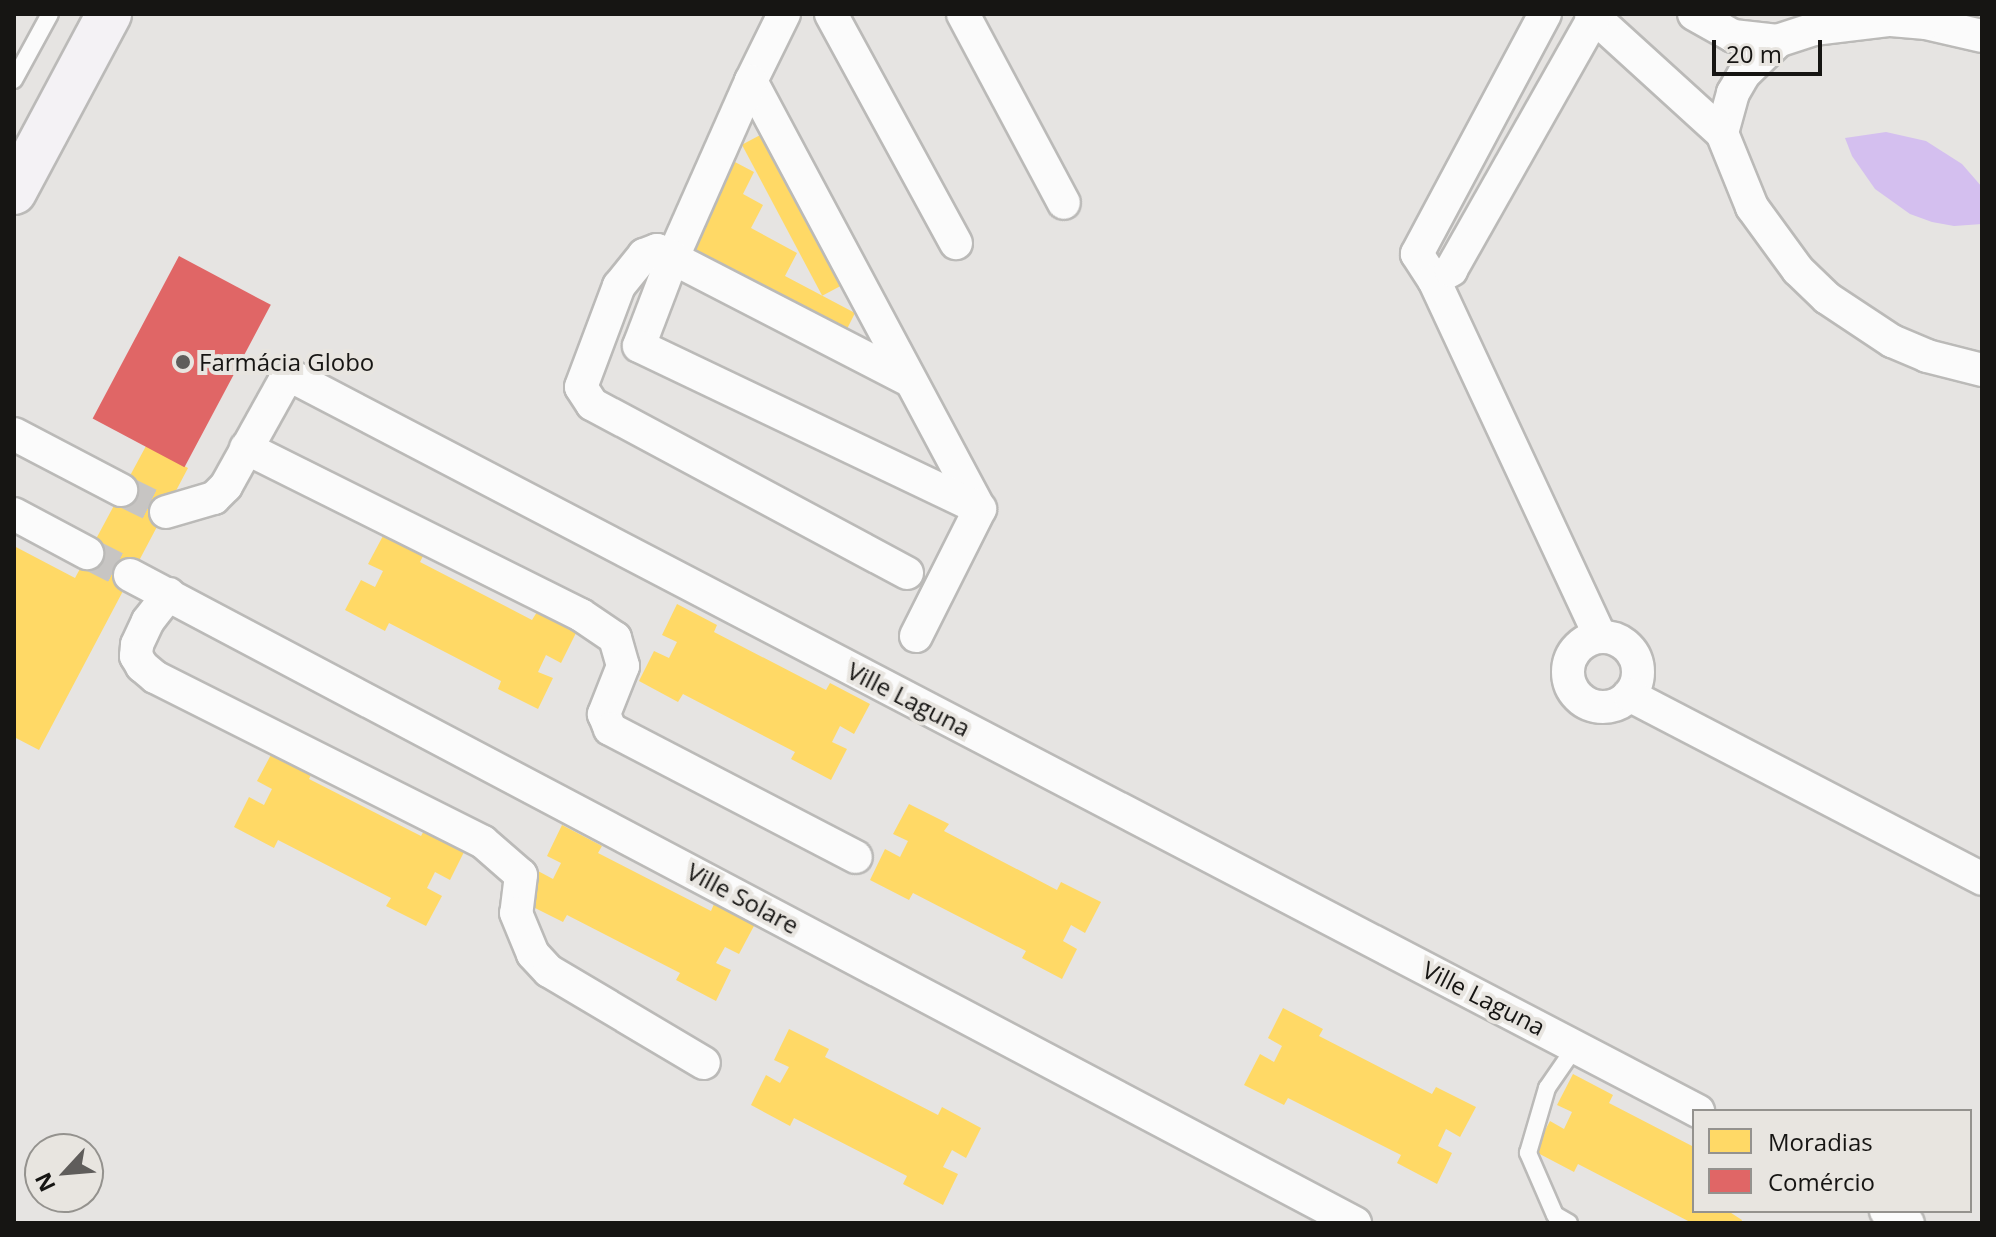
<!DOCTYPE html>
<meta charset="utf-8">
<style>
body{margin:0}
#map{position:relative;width:1996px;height:1237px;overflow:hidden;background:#e6e4e2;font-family:"Open Sans",sans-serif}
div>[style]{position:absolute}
.water>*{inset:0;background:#d4bfef}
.homes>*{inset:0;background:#ffd966;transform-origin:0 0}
.shops>*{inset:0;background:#e06666;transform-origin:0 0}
.street-tunnel>*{height:32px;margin-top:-16px;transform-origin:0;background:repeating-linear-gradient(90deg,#c7c5c3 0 32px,transparent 0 48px)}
.roads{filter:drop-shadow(2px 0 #bbbab8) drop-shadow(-2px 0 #bbbab8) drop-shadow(0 2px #bbbab8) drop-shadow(0 -2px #bbbab8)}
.lane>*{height:16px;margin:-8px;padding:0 8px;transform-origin:8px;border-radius:8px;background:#fbfbfb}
.street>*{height:32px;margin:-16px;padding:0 16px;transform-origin:16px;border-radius:16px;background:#fbfbfb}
.street>.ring{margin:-16px;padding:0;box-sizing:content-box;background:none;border:32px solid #fbfbfb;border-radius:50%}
.primary>*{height:44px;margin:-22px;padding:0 22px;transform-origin:22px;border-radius:22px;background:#f4f2f5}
.dots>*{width:22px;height:22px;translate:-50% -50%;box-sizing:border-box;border:4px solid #e8e5e0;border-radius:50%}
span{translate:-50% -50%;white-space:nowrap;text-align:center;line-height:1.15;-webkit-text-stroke:8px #e8e5e0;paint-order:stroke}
.poi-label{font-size:24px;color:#161513}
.left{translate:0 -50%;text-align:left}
.street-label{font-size:24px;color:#161513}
.frame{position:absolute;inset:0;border:16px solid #161513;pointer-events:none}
.legend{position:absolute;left:1692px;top:1109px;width:280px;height:104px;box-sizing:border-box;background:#e8e5e0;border:2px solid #94928e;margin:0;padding:10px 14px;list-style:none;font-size:24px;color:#161513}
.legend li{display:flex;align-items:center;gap:16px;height:40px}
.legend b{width:40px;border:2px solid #94928e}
.north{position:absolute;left:24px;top:1133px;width:80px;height:80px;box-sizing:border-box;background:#e8e5e0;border:2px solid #94928e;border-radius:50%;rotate:244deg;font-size:22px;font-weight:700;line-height:32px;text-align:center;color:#161513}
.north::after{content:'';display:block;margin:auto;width:28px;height:36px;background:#5f5d5b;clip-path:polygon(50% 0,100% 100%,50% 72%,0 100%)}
.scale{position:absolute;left:1712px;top:40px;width:110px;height:36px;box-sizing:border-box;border:4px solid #161513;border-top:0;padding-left:10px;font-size:24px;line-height:28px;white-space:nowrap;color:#161513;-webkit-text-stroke:6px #e8e5e0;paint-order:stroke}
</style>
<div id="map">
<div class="water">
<div style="clip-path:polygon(1886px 132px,1926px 141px,1962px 164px,1982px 187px,1982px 224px,1954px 226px,1932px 222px,1910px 214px,1875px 189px,1852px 156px,1845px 138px)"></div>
</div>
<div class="homes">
<div style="left:764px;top:133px;width:171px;height:25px;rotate:62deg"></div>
<div style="clip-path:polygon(733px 161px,754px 172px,743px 194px,763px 205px,751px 228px,797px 253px,785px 276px,855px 313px,844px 335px,686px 251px)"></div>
<div style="clip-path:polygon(146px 446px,188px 468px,39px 750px,14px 737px,14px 546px,75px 578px)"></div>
<div style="clip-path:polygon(384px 534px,424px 554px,420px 562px,532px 620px,537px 612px,576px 633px,561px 663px,546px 655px,538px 672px,553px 678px,538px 709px,498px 689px,501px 681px,389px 623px,385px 631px,345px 610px,361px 580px,375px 587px,383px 571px,368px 564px)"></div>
<div style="clip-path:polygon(677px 604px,717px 625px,714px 632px,826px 690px,830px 683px,870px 704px,854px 734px,840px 726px,832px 742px,847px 749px,831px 780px,791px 759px,795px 752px,683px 694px,678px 702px,639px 681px,654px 651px,669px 658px,677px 642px,662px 635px)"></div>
<div style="clip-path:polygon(273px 751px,313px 771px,309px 779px,421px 836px,425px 829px,465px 850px,450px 880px,435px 872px,427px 888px,442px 896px,426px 926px,386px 906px,391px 898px,278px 840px,274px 848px,234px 827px,249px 797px,264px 805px,272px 789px,257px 781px)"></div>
<div style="clip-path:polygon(909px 804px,949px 824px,944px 831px,1057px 890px,1061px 882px,1101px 902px,1085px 933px,1071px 925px,1063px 941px,1077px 949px,1062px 979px,1022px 958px,1026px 951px,913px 893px,909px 900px,870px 880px,885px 849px,900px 857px,908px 841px,893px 834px)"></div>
<div style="clip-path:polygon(562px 825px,602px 846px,598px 853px,711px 911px,714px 904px,755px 924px,739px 954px,725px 947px,716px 963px,731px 970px,716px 1001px,676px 980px,680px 973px,567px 915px,563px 922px,523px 902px,538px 871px,553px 879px,561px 863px,547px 856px)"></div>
<div style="clip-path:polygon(1283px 1008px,1323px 1029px,1319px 1036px,1432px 1094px,1436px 1087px,1476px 1107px,1460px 1137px,1446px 1129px,1438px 1146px,1452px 1153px,1437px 1184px,1397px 1163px,1401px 1155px,1288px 1098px,1284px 1105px,1244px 1085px,1260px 1054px,1274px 1062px,1282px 1046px,1268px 1038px)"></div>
<div style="clip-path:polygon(789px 1029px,829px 1049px,825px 1057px,938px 1115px,942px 1107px,981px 1128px,966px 1158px,952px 1150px,943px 1167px,958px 1174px,943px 1205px,903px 1184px,907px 1176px,794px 1118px,790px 1126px,751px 1105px,766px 1075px,780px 1083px,789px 1067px,774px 1060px)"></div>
<div style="clip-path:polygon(1573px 1074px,1613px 1095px,1609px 1103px,1694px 1147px,1694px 1211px,1728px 1211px,1742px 1220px,1741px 1223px,1692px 1223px,1578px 1164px,1574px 1172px,1534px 1151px,1550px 1121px,1564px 1129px,1572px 1112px,1557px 1105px)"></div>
</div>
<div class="shops">
<div style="left:179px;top:256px;width:104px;height:184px;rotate:28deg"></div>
</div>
<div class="street-tunnel">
<div style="left:121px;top:490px;width:50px;rotate:26.1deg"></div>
<div style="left:87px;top:553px;width:48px;rotate:27.1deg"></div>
</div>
<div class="roads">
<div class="lane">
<div style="left:14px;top:80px;width:75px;rotate:-61.4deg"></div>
<div style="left:1569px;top:1223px;width:16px;rotate:-150deg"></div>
<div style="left:1555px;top:1215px;width:68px;rotate:-113.5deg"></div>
<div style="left:1528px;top:1153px;width:68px;rotate:-73.7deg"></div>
<div style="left:1547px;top:1088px;width:51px;rotate:-55.4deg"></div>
</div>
<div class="street">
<div style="left:784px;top:14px;width:75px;rotate:116.2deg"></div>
<div style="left:751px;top:81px;width:485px;rotate:61.9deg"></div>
<div style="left:831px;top:14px;width:261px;rotate:61.4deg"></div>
<div style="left:963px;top:14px;width:214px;rotate:61.9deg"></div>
<div style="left:1545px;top:14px;width:272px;rotate:118.1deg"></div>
<div style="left:1417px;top:254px;width:31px;rotate:57deg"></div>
<div style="left:1434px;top:280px;width:393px;rotate:65deg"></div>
<div style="left:1591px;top:14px;width:177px;rotate:42.3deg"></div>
<div style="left:1694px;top:14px;width:45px;rotate:29.4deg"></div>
<div style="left:1733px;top:36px;width:45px;rotate:6.3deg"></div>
<div style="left:1982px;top:36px;width:57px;rotate:-166.9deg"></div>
<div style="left:1926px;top:23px;width:38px;rotate:-175deg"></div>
<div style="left:1888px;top:20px;width:75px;rotate:173.1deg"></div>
<div style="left:1814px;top:29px;width:38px;rotate:162deg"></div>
<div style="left:1778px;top:41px;width:47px;rotate:135.9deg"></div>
<div style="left:1744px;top:74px;width:22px;rotate:120deg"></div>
<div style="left:1733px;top:93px;width:41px;rotate:105.4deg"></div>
<div style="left:1722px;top:133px;width:80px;rotate:67.9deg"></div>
<div style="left:1752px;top:207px;width:78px;rotate:53.9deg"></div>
<div style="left:1798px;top:270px;width:40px;rotate:44deg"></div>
<div style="left:1827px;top:298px;width:78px;rotate:33.5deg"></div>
<div style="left:1892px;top:341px;width:38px;rotate:23deg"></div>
<div style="left:1927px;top:356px;width:57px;rotate:14.3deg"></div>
<div style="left:751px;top:81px;width:193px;rotate:113.9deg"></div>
<div style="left:673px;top:257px;width:95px;rotate:110.9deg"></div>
<div style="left:639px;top:346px;width:378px;rotate:25.5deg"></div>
<div style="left:1434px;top:280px;width:20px;rotate:-30deg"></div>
<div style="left:1451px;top:270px;width:291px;rotate:-60.5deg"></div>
<div style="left:14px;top:434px;width:121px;rotate:27.6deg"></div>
<div style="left:246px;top:448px;width:374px;rotate:26.5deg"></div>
<div style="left:581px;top:615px;width:41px;rotate:34.1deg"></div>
<div style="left:615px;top:638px;width:29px;rotate:74deg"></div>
<div style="left:623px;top:666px;width:52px;rotate:111.6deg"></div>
<div style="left:604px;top:714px;width:16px;rotate:68deg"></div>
<div style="left:610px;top:729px;width:277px;rotate:27.5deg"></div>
<div style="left:166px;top:512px;width:50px;rotate:-16.3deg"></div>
<div style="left:214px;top:498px;width:17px;rotate:-45deg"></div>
<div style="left:226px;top:486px;width:119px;rotate:-60.9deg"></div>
<div style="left:284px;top:382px;width:13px;rotate:-13deg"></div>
<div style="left:297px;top:379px;width:1581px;rotate:27.59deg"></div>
<div style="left:14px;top:514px;width:83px;rotate:28.1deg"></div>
<div style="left:907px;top:573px;width:357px;rotate:-151.8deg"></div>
<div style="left:592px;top:404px;width:20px;rotate:-123deg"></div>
<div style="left:581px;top:387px;width:108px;rotate:-69.4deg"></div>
<div style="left:619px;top:286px;width:40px;rotate:-51deg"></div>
<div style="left:644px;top:255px;width:14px;rotate:-21deg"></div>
<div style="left:657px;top:250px;width:284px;rotate:27.3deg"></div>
<div style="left:130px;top:575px;width:1386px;rotate:27.88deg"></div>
<div style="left:169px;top:594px;width:34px;rotate:128deg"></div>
<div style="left:148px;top:621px;width:26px;rotate:115deg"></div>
<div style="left:137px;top:645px;width:11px;rotate:95deg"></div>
<div style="left:136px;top:656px;width:12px;rotate:59deg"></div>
<div style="left:142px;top:666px;width:17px;rotate:40deg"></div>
<div style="left:155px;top:677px;width:367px;rotate:26.7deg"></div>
<div style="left:483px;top:842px;width:50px;rotate:41deg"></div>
<div style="left:521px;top:875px;width:38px;rotate:97deg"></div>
<div style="left:516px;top:913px;width:44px;rotate:67.5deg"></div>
<div style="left:533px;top:954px;width:23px;rotate:47deg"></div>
<div style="left:549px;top:971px;width:180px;rotate:30.7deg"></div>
<div style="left:916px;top:636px;width:142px;rotate:-63.3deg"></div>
<div class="ring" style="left:1568px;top:637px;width:38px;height:38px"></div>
<div style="left:1629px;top:695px;width:398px;rotate:27.5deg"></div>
<div style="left:1886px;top:1211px;width:25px;rotate:29deg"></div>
</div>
<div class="primary">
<div style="left:14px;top:192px;width:202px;rotate:-61.9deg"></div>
</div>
</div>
<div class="dots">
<div style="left:183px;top:362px;background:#5f5d5b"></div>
</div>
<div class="poi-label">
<span class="left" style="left:199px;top:362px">Farmácia Globo</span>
</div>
<div class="street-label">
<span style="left:909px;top:699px;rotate:27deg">Ville Laguna</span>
<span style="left:743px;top:898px;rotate:28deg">Ville Solare</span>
<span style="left:1484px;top:998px;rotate:27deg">Ville Laguna</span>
</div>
<div class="frame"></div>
<ul class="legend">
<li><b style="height:22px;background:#ffd966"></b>Moradias</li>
<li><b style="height:22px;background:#e06666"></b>Comércio</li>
</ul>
<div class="north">N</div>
<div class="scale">20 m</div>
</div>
